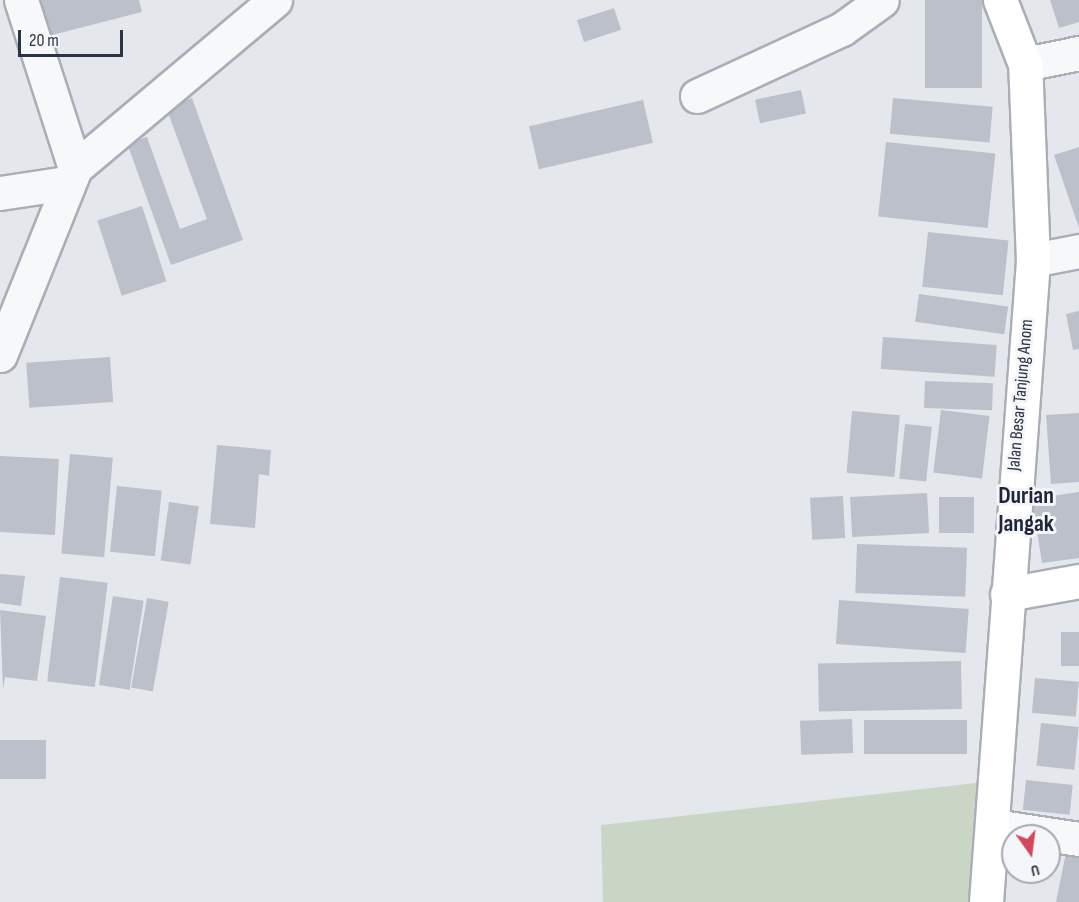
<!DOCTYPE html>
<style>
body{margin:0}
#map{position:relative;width:1079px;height:902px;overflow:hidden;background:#e4e7ec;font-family:"Sofia Sans Condensed",sans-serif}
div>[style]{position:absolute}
.green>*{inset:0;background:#c9d6c5}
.building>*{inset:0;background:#bbc0ca;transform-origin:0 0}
.roads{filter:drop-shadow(2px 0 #a9aeb7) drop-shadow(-2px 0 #a9aeb7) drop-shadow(0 2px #a9aeb7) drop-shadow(0 -2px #a9aeb7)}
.minor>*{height:33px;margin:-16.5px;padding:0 16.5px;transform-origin:16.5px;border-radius:16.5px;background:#f7f8fa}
.major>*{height:33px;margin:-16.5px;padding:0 16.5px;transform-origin:16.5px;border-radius:16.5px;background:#fff}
span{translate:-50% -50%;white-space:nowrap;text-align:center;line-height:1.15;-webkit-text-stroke:6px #f4f6f9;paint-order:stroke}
.street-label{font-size:18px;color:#2b3445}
.district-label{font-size:24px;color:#1d2536;font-weight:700}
.north{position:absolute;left:1001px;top:824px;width:60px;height:60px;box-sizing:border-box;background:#f4f6f9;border:2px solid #a4a8b1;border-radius:50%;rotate:166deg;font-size:16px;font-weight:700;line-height:24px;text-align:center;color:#2b3445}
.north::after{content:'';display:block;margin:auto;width:21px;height:27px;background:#d1495b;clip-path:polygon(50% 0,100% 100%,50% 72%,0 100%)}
.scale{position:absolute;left:18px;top:30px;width:105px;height:27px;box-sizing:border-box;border:3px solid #2b3445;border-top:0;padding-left:8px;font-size:18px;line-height:21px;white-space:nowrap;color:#2b3445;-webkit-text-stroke:4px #f4f6f9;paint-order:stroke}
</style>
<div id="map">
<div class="green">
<div style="clip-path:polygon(985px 782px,975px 902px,603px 902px,601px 825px)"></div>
</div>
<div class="building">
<div style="clip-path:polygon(39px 0,139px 0,142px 12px,48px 36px)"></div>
<div style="left:925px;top:0;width:57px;height:88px"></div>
<div style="clip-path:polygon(1050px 0,1079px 0,1079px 22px,1059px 28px)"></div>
<div style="left:614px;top:8px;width:23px;height:39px;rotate:72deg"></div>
<div style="left:801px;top:90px;width:24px;height:47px;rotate:78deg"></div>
<div style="clip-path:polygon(192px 98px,243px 240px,171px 265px,127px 143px,147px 137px,180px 229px,207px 219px,166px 107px)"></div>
<div style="left:893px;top:98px;width:100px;height:36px;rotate:5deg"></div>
<div style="left:643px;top:100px;width:44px;height:117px;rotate:77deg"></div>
<div style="left:886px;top:142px;width:110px;height:75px;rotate:6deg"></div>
<div style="clip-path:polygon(1079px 147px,1079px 228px,1054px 155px)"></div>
<div style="left:142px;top:206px;width:79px;height:47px;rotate:72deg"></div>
<div style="left:928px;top:232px;width:81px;height:55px;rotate:6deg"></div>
<div style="left:919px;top:294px;width:90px;height:28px;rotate:8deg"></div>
<div style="clip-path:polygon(1079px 311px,1079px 349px,1073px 350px,1066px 314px)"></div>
<div style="left:883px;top:337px;width:114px;height:32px;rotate:4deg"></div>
<div style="left:110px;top:357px;width:45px;height:84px;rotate:86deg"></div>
<div style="left:925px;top:381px;width:68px;height:27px;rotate:2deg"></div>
<div style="left:941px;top:410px;width:49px;height:63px;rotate:7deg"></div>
<div style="left:852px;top:411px;width:48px;height:62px;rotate:5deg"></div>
<div style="clip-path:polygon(1079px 413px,1079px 482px,1051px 484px,1046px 415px)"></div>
<div style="left:905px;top:424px;width:27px;height:55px;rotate:6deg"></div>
<div style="clip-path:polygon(217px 445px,271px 450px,269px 476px,259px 474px,255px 528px,210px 524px)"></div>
<div style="left:70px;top:454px;width:43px;height:100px;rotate:5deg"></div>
<div style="left:0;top:456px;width:59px;height:76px;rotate:3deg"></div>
<div style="left:117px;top:486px;width:45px;height:66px;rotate:6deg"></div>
<div style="clip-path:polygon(1079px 492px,1079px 558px,1042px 563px,1032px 499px)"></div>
<div style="left:927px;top:493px;width:40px;height:77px;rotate:87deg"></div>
<div style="left:843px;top:496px;width:42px;height:33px;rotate:87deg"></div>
<div style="left:939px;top:497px;width:35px;height:36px"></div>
<div style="left:169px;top:502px;width:30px;height:59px;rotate:8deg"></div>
<div style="left:857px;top:544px;width:110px;height:49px;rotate:2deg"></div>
<div style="clip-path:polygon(0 574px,25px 576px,21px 606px,0 603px)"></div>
<div style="left:60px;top:577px;width:48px;height:105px;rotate:7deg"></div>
<div style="left:113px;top:596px;width:31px;height:90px;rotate:9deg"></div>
<div style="left:147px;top:598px;width:22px;height:91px;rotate:10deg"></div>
<div style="left:839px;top:600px;width:130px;height:44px;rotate:4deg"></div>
<div style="clip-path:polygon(0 610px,46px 616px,37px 681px,5px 677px,3px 690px)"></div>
<div style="left:1061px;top:632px;width:18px;height:34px"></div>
<div style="left:961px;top:661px;width:48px;height:143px;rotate:89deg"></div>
<div style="left:1035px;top:678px;width:44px;height:35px;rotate:5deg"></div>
<div style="left:852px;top:719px;width:34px;height:52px;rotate:88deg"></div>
<div style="left:864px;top:720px;width:103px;height:34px"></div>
<div style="left:1041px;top:723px;width:38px;height:43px;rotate:6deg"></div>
<div style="left:0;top:740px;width:46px;height:39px"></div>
<div style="left:1026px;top:780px;width:47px;height:30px;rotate:6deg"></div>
<div style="clip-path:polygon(1069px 838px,1079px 840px,1079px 902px,1056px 902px)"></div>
</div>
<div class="roads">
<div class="minor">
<div style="left:21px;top:0;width:176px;rotate:72.2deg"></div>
<div style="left:1025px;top:64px;width:55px;rotate:-11.5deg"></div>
<div style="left:697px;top:96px;width:160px;rotate:-24.8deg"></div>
<div style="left:842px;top:29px;width:49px;rotate:-35.9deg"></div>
<div style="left:0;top:193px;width:67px;rotate:-8.6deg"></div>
<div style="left:1033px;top:260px;width:47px;rotate:-11.1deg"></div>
<div style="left:0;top:355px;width:201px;rotate:-68.1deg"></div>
<div style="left:75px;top:168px;width:261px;rotate:-40deg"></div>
<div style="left:994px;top:826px;width:86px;rotate:8.7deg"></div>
</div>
<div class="major">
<div style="left:1007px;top:594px;width:73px;rotate:-10.2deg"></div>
<div style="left:986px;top:902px;width:644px;rotate:-85.81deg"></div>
<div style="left:1033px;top:260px;width:196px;rotate:-92.3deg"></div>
<div style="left:1025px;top:64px;width:69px;rotate:-111.3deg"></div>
</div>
</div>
<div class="street-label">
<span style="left:1021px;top:395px;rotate:-85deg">Jalan Besar Tanjung Anom</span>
</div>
<div class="district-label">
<span style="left:1026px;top:510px">Durian<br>Jangak</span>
</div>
<div class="north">U</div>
<div class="scale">20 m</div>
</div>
